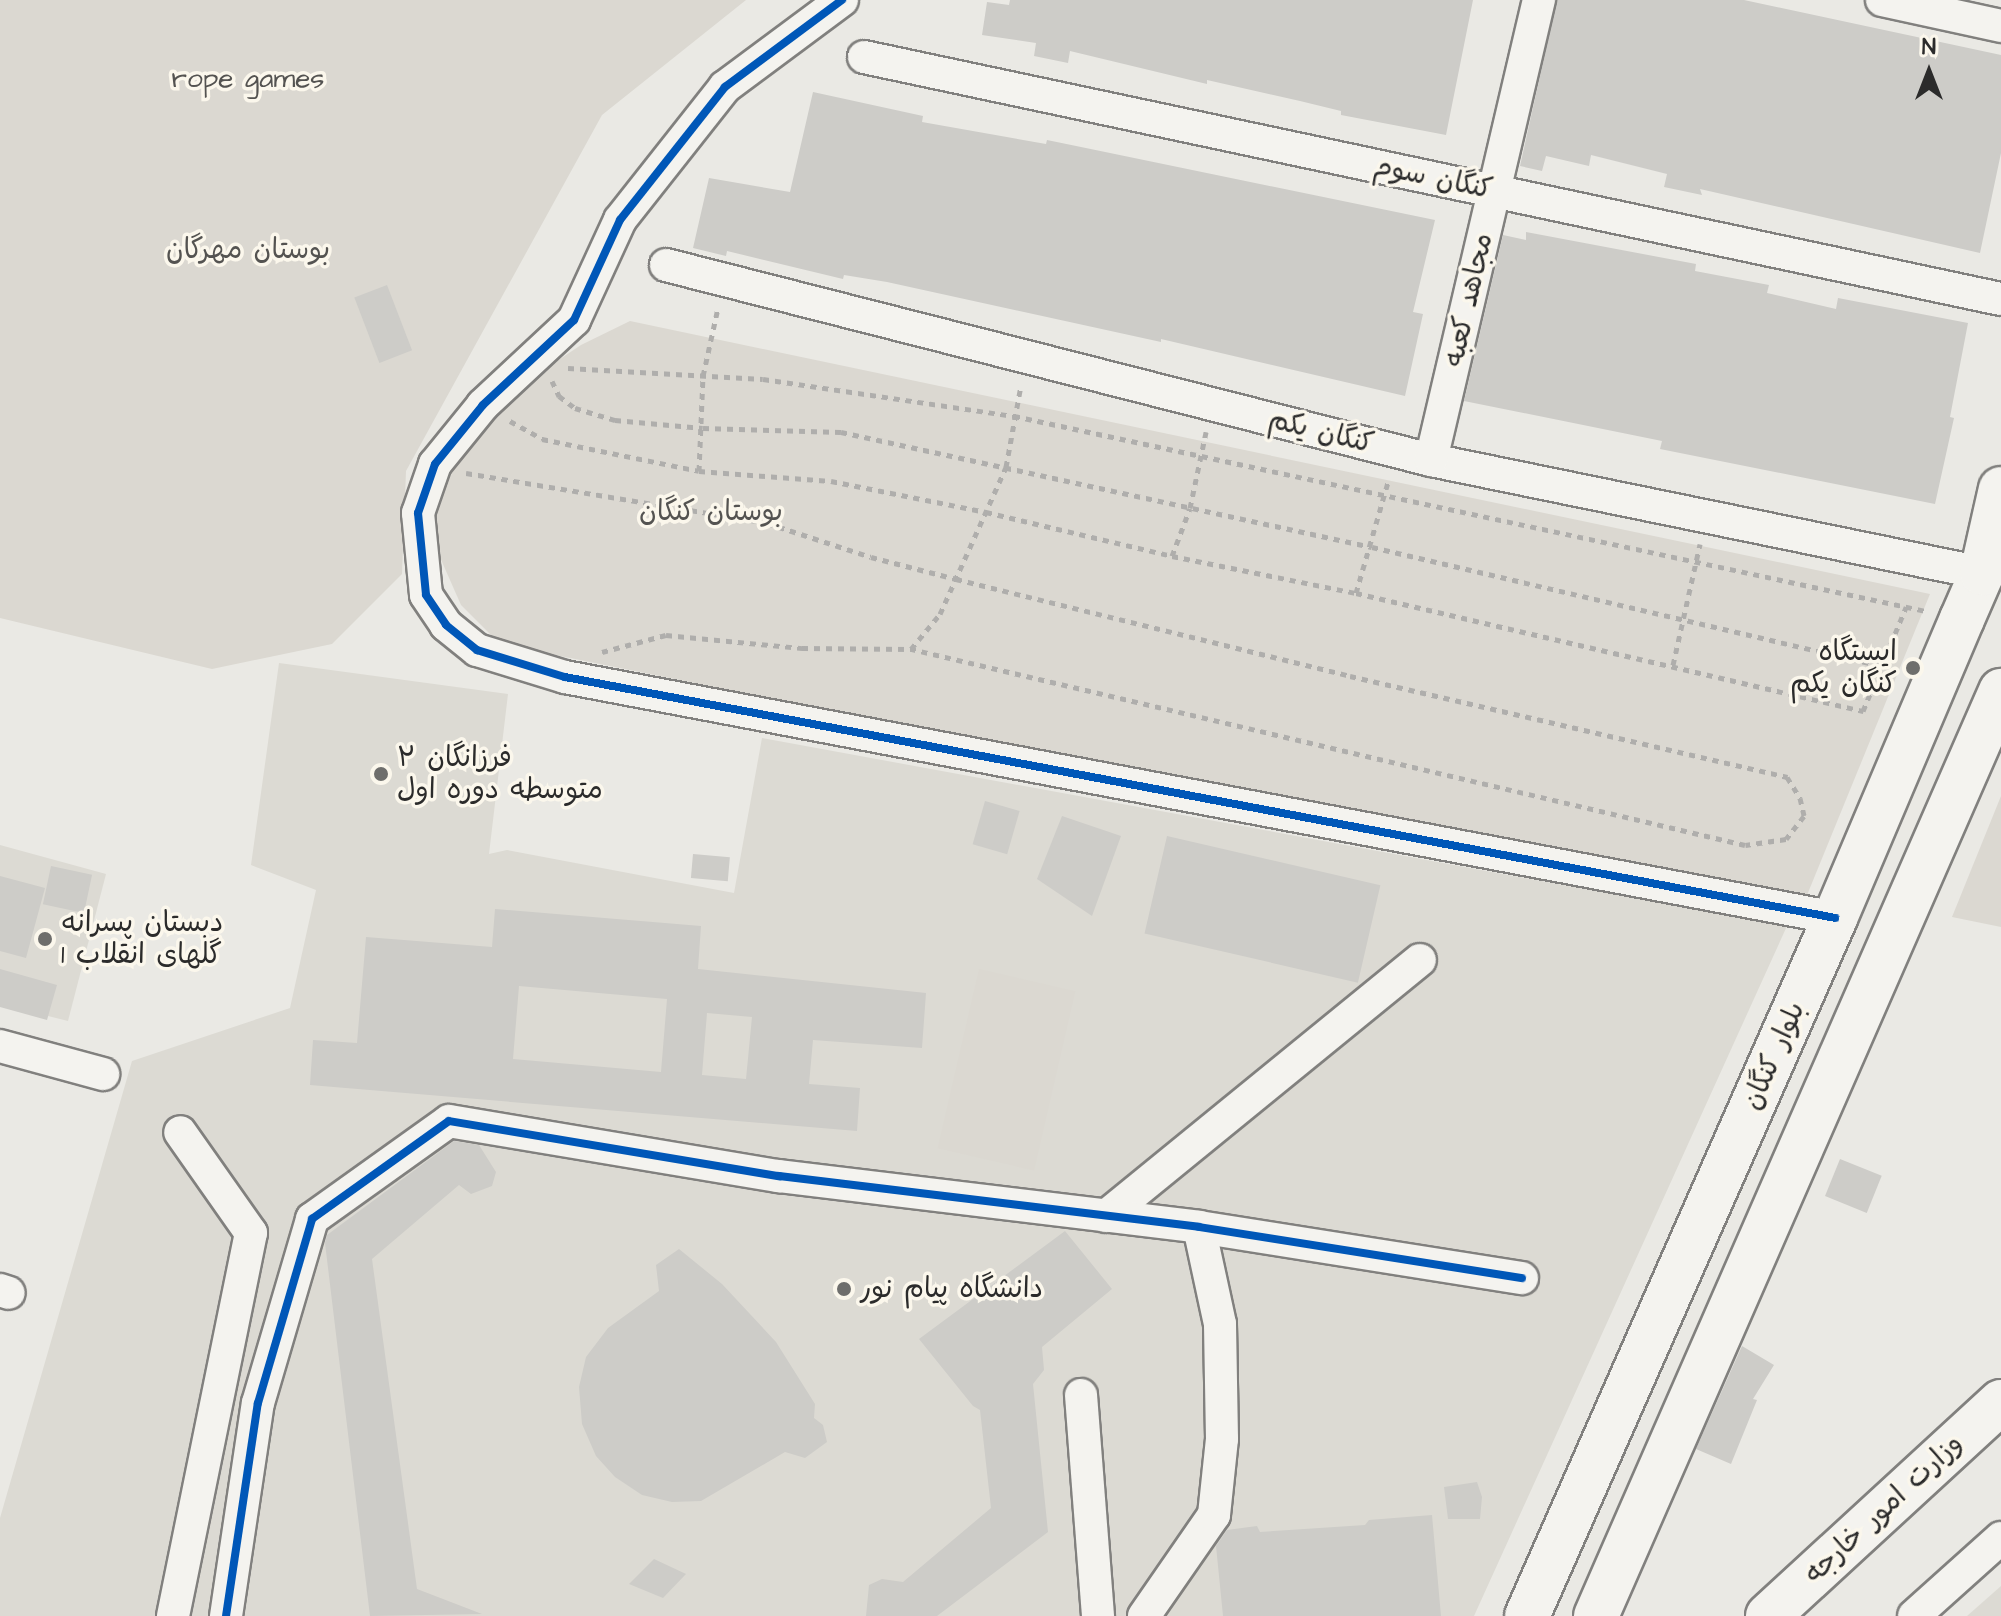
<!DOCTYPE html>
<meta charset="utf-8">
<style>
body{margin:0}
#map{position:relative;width:2001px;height:1616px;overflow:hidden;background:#eae9e4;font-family:"Architects Daughter","Playpen Sans Arabic",sans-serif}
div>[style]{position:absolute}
.built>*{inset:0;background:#dcdad3}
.green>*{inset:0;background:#dbd8d1;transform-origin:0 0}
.building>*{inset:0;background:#cdccc8;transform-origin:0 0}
.path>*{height:5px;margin-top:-2.5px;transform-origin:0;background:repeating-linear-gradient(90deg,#afaeac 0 6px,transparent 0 12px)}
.roads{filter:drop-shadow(2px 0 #81807e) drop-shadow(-2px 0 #81807e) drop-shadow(0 2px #81807e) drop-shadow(0 -2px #81807e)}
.minor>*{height:32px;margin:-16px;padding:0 16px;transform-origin:16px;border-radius:16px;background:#f4f3ef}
.secondary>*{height:44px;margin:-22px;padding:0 22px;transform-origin:22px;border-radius:22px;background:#f4f3ef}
.cycleway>*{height:8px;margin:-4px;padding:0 4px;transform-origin:4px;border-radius:4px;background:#0057b8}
.dots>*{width:22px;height:22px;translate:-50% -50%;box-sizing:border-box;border:4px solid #fbf7ec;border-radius:50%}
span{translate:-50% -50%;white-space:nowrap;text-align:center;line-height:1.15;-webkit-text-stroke:7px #fbf7ec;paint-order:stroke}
.park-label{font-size:28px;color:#545351}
.street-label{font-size:28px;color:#2b2b2b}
.poi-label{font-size:28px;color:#2b2b2b}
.right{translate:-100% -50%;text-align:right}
.left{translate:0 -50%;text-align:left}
.north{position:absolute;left:1889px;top:32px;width:80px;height:80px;-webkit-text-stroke:6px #fbf7ec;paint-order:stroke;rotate:0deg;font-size:22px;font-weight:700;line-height:32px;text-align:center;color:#2b2b2b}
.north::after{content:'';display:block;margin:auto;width:28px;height:36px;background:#2b2b2b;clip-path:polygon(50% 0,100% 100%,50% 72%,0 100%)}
</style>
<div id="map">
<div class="built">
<div style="clip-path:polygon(279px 663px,508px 694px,489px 854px,507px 850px,734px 893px,762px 738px,1787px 926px,1474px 1616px,0 1616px,0 1518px,132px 1061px,290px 1008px,316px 890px,251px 865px)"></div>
<div style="clip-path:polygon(0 845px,106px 874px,68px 1021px,0 1004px)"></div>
<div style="clip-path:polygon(2001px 1586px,2001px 1616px,1967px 1616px)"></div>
</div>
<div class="green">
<div style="clip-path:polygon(0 0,746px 0,602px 115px,406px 471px,402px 574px,332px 644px,212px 669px,0 618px)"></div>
<div style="clip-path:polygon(630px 321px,1930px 594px,1803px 905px,500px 644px,461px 605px,435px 546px,435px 496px,455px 455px,533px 377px,581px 345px)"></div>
<div style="clip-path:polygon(2001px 796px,2001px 927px,1952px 917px)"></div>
<div style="left:979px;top:969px;width:99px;height:184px;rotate:13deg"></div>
</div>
<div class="building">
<div style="clip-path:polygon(1010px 0,1473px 0,1446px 135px,1341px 115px,1341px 111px,1300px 101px,1207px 80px,1207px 84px,1070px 51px,1068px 63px,1034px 56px,1036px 43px,982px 35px,987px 2px,1009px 5px)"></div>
<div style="clip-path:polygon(1557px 0,1744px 0,2001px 55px,2001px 153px,1980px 253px,1700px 189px,1702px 195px,1664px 187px,1667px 174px,1591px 155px,1589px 166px,1546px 156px,1542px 171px,1520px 166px)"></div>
<div style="clip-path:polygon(813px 92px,923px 116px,922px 122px,1046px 144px,1047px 140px,1081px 147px,1435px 220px,1413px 312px,1423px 314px,1405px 396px,1161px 339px,1161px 342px,887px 282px,844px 275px,843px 279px,727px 251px,726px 256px,693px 248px,709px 178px,790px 192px)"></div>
<div style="clip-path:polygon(1526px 232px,1696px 264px,1695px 271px,1769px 285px,1767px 293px,1836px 309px,1838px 298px,1968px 323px,1950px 417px,1954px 418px,1935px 504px,1660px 449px,1662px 441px,1464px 401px,1503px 235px,1526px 240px)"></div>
<div style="left:387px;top:285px;width:70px;height:35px;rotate:69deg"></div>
<div style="left:985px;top:801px;width:36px;height:45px;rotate:16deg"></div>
<div style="clip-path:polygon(1062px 816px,1121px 836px,1092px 916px,1037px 879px)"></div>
<div style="left:1167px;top:836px;width:219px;height:100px;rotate:13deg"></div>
<div style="left:693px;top:854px;width:37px;height:24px;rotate:5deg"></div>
<div style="left:51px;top:866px;width:42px;height:39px;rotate:12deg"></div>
<div style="clip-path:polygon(0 876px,45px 888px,26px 958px,0 951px)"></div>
<div style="clip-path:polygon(evenodd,495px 909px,701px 926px,698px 969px,926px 993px,922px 1048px,813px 1040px,809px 1084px,860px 1088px,857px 1131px,310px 1085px,313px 1040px,357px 1043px,366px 937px,492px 947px,495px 909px,519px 986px,667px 999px,661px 1072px,513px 1059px,519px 986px,495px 909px,707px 1013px,752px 1017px,746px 1079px,702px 1075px,707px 1013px)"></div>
<div style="clip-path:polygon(0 969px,57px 985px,47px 1020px,0 1007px)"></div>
<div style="clip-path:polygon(454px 1141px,479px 1145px,496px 1172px,492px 1186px,471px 1194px,459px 1185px,372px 1259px,417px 1589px,482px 1614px,370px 1616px,325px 1243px,327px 1235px)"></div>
<div style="left:1840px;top:1159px;width:45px;height:40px;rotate:22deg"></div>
<div style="clip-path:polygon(1065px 1231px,1112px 1289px,1042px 1347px,1044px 1370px,1033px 1384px,1048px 1532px,937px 1616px,866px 1616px,869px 1585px,882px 1579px,903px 1582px,991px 1508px,980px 1410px,973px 1406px,919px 1339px)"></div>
<div style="clip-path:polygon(679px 1249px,722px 1284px,776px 1342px,815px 1404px,814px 1418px,823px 1425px,827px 1442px,805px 1458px,785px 1452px,701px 1501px,672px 1502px,642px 1495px,615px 1477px,596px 1456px,582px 1424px,579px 1387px,586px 1357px,608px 1328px,659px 1291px,656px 1265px)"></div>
<div style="clip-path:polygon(1742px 1346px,1774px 1365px,1753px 1399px,1757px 1400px,1731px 1464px,1696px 1449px)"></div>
<div style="clip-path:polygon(1477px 1482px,1482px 1497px,1480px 1519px,1448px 1519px,1444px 1487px)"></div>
<div style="clip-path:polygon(1432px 1515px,1441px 1616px,1223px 1616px,1216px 1546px,1227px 1530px,1257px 1526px,1260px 1532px,1365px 1525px,1369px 1520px)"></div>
<div style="clip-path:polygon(654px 1559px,686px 1574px,663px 1598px,629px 1584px)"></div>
</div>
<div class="path">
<div style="left:568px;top:368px;width:195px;rotate:3.2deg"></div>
<div style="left:763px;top:379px;width:254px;rotate:8.4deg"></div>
<div style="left:1014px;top:416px;width:933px;rotate:12.07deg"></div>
<div style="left:552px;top:381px;width:17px;rotate:65deg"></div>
<div style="left:559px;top:396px;width:20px;rotate:37deg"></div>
<div style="left:575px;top:408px;width:42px;rotate:16.7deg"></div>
<div style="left:615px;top:420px;width:88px;rotate:5.2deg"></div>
<div style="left:703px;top:428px;width:138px;rotate:1.7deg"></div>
<div style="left:841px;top:432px;width:543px;rotate:12.22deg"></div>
<div style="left:1372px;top:547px;width:524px;rotate:13.13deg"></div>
<div style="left:510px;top:421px;width:37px;rotate:29deg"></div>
<div style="left:542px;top:439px;width:160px;rotate:11.5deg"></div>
<div style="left:699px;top:471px;width:132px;rotate:4.3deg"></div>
<div style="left:831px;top:481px;width:158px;rotate:11.3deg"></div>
<div style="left:986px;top:512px;width:191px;rotate:13.3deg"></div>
<div style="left:1172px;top:556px;width:188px;rotate:11.4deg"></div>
<div style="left:1356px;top:593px;width:521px;rotate:13.1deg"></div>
<div style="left:1863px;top:711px;width:113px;rotate:-67.5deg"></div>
<div style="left:699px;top:471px;width:95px;rotate:-87.6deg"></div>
<div style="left:703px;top:376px;width:70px;rotate:-77.6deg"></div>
<div style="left:466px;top:473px;width:305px;rotate:9.4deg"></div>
<div style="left:767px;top:523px;width:109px;rotate:18.1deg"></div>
<div style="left:871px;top:557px;width:88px;rotate:14.5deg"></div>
<div style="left:956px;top:579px;width:406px;rotate:13.8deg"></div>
<div style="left:1350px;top:676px;width:449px;rotate:13deg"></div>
<div style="left:1787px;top:777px;width:25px;rotate:58deg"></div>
<div style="left:1800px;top:798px;width:18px;rotate:77deg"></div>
<div style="left:1804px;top:816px;width:29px;rotate:128deg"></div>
<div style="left:1786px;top:839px;width:41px;rotate:171.7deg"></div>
<div style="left:1745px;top:845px;width:857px;rotate:-166.77deg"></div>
<div style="left:1172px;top:556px;width:51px;rotate:-69.4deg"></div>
<div style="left:1190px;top:508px;width:78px;rotate:-78.1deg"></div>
<div style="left:1356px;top:593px;width:119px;rotate:-73.9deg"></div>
<div style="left:602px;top:652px;width:66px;rotate:-14.9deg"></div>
<div style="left:666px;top:635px;width:137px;rotate:5.5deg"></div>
<div style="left:802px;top:648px;width:109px;rotate:0.5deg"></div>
<div style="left:911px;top:649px;width:45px;rotate:-50.4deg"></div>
<div style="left:940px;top:614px;width:161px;rotate:-65.8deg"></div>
<div style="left:1006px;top:467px;width:83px;rotate:-79.6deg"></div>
<div style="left:1673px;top:665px;width:124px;rotate:-77.4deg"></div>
</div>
<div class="roads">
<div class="minor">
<div style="left:842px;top:0;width:146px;rotate:143.4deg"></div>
<div style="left:725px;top:87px;width:169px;rotate:128.3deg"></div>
<div style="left:620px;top:220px;width:110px;rotate:114.7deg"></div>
<div style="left:574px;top:320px;width:125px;rotate:137deg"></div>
<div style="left:483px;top:405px;width:76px;rotate:129.1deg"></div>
<div style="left:435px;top:464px;width:52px;rotate:109.1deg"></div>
<div style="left:418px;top:513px;width:82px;rotate:84.4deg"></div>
<div style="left:426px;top:595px;width:36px;rotate:56deg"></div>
<div style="left:446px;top:625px;width:40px;rotate:39deg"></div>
<div style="left:477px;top:650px;width:92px;rotate:17.1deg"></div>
<div style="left:565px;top:677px;width:1293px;rotate:10.74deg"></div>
<div style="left:1882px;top:0;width:122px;rotate:12.3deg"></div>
<div style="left:864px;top:57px;width:1162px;rotate:12.02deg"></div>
<div style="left:666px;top:265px;width:789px;rotate:14.3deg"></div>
<div style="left:1431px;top:460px;width:562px;rotate:11.59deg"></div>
<div style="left:1431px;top:460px;width:473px;rotate:-76.8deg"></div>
<div style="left:0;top:1046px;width:107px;rotate:15.2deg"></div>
<div style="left:1106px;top:1216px;width:405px;rotate:-39.2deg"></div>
<div style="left:0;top:1290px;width:9px;rotate:18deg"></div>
<div style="left:1081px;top:1395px;width:222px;rotate:85.6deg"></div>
<div style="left:173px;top:1616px;width:391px;rotate:-78.5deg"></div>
<div style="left:251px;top:1233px;width:123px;rotate:-125.1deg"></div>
<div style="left:226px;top:1616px;width:215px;rotate:-81.5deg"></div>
<div style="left:258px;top:1403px;width:192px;rotate:-73.6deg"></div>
<div style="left:312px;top:1219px;width:168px;rotate:-35.6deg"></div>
<div style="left:449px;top:1121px;width:335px;rotate:9.5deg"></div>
<div style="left:779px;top:1176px;width:423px;rotate:6.9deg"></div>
<div style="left:1199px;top:1227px;width:327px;rotate:9deg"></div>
<div style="left:1144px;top:1616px;width:123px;rotate:-55.3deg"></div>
<div style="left:1214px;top:1515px;width:76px;rotate:-84deg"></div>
<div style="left:1222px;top:1439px;width:115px;rotate:-91deg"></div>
<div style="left:1220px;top:1324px;width:99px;rotate:-102.2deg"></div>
<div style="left:1914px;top:1616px;width:117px;rotate:-41.9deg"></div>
</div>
<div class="secondary">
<div style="left:1527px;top:1616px;width:763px;rotate:-66.19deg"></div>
<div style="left:1835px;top:918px;width:325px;rotate:-67deg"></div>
<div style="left:1962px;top:619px;width:50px;rotate:-66.5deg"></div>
<div style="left:1982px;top:573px;width:86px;rotate:-77.3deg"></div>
<div style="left:1596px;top:1616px;width:1010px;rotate:-66.35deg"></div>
<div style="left:1768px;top:1616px;width:316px;rotate:-42.6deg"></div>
</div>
</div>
<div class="cycleway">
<div style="left:842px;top:0;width:146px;rotate:143.4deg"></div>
<div style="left:725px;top:87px;width:169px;rotate:128.3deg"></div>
<div style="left:620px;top:220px;width:110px;rotate:114.7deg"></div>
<div style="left:574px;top:320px;width:125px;rotate:137deg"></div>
<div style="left:483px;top:405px;width:76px;rotate:129.1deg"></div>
<div style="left:435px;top:464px;width:52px;rotate:109.1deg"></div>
<div style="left:418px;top:513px;width:82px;rotate:84.4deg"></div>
<div style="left:426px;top:595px;width:36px;rotate:56deg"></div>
<div style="left:446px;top:625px;width:40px;rotate:39deg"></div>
<div style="left:477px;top:650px;width:92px;rotate:17.1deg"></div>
<div style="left:565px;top:677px;width:1293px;rotate:10.74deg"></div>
<div style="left:226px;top:1616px;width:215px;rotate:-81.5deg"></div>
<div style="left:258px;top:1403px;width:192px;rotate:-73.6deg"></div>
<div style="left:312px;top:1219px;width:168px;rotate:-35.6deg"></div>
<div style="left:449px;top:1121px;width:335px;rotate:9.5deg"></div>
<div style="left:779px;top:1176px;width:423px;rotate:6.9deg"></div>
<div style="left:1199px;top:1227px;width:327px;rotate:9deg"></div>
</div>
<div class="dots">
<div style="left:1913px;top:668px;background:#6e6e6c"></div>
<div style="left:381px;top:774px;background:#6e6e6c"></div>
<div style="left:45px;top:939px;background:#6e6e6c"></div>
<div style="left:844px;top:1289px;background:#6e6e6c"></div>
</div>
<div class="park-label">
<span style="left:248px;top:79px">rope games</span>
<span style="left:248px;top:250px">بوستان مهرگان</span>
<span style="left:711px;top:512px">بوستان کنگان</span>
</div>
<div class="street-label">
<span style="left:1433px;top:178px;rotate:12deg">کنگان سوم</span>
<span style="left:1469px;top:300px;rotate:-77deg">مجاهد کعبه</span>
<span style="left:1321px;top:432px;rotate:14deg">کنگان یکم</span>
<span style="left:1774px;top:1056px;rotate:-66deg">بلوار کنگان</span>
<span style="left:1884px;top:1509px;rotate:-43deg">وزارت امور خارجه</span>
</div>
<div class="poi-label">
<span class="right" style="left:1897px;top:668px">ایستگاه<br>کنگان یکم</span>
<span class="left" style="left:397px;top:774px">فرزانگان ۲<br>متوسطه دوره اول</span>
<span class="left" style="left:61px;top:939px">دبستان پسرانه<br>گلهای انقلاب 1</span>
<span class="left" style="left:860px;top:1289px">دانشگاه پیام نور</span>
</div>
<div class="north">N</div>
</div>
